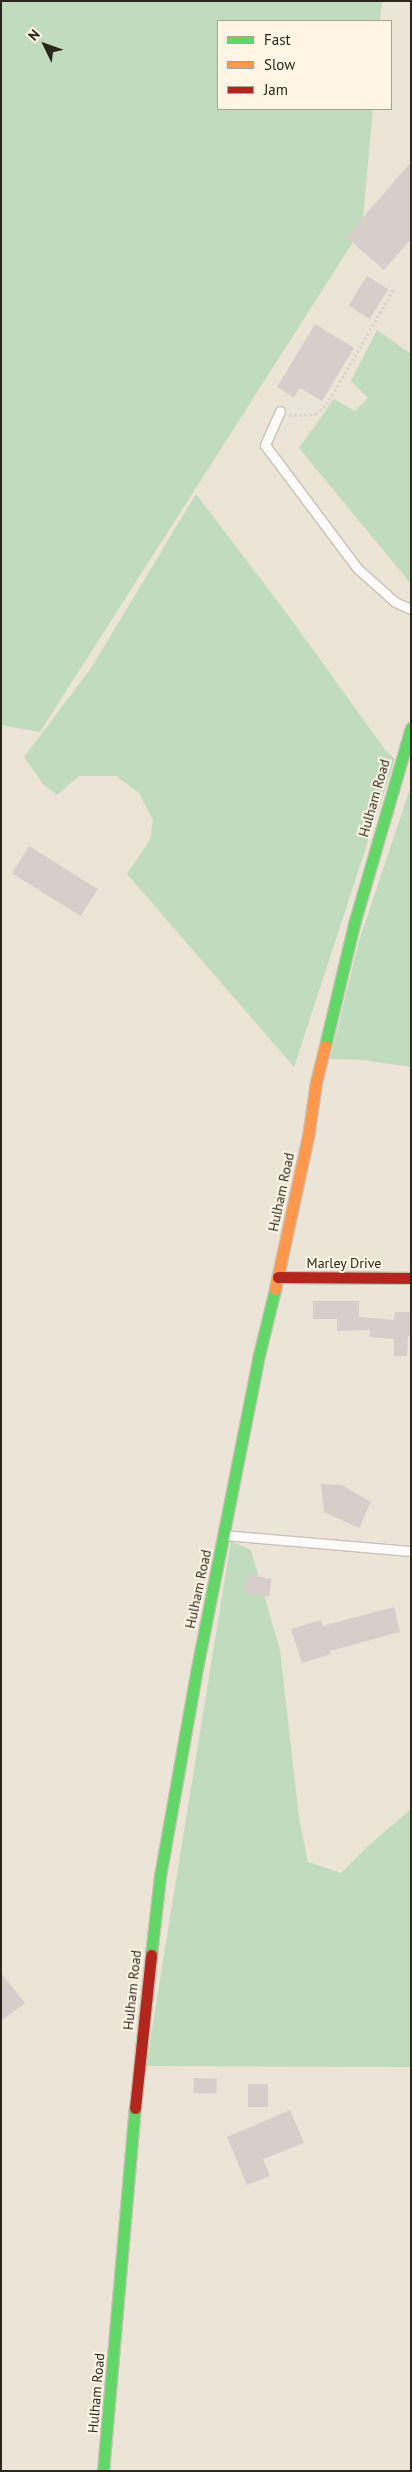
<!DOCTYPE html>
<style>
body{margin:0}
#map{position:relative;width:412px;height:2472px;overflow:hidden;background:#ece4d6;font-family:"PT Sans",sans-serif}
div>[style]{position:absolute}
.green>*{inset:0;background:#c1dbbe}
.building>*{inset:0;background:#d7cecb;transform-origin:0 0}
.path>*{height:3px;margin-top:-1.5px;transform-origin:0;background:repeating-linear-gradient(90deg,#d7d5d0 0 2.5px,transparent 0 5px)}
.roads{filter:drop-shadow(1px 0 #c8c2b7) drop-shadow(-1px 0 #c8c2b7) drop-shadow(0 1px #c8c2b7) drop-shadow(0 -1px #c8c2b7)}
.lane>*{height:9px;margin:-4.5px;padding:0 4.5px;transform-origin:4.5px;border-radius:4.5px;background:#fcfbf9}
.fast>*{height:11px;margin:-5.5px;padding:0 5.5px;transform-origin:5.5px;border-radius:5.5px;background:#63d668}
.slow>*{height:11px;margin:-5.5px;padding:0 5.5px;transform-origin:5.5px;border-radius:5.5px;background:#ff974d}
.jam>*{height:11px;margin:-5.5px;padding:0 5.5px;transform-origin:5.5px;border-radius:5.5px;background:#b3261e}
span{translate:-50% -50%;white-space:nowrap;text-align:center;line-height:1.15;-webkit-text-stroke:4px #fef5e5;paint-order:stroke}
.street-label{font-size:14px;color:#2c271d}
.frame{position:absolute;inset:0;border:2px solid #2c271d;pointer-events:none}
.legend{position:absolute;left:217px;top:20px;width:175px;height:90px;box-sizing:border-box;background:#fef5e5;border:1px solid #aaa395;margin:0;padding:6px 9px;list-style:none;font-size:15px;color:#2c271d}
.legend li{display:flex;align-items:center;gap:10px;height:25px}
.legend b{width:25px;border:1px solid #aaa395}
.north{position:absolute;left:20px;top:20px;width:50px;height:50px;-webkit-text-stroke:4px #fef5e5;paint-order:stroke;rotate:312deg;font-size:14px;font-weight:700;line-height:20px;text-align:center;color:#2c271d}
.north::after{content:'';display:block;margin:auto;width:18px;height:22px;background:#2c271d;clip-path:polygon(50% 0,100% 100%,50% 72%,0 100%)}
</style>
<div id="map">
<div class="green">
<div style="clip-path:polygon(1px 1px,382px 1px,380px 21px,218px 21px,218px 109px,373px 109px,362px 228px,40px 732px,1px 725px)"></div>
<div style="clip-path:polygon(377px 330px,411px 354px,411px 584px,299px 448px,334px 399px,355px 411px,368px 398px,351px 381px)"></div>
<div style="clip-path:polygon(196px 494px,288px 615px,386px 751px,395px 759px,294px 1067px,127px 874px,150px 840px,153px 820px,139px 793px,116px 776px,79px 776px,57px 795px,43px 784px,24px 757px,91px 668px)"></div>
<div style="clip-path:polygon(411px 786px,411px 1067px,363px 1060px,330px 1059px,359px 941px)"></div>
<div style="clip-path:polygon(231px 1541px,251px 1550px,280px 1650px,299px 1818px,308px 1862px,341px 1873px,366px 1848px,411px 1809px,411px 2067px,146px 2066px)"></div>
</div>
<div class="building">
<div style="clip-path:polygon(411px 162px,411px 239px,384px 270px,346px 237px)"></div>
<div style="left:367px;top:276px;width:25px;height:35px;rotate:32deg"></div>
<div style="clip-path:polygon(315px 324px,354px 348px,322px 401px,300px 388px,294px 397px,277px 387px)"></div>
<div style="left:29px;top:846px;width:81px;height:32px;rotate:32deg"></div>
<div style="clip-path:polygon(313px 1301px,359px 1301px,359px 1317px,394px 1320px,395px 1312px,411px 1312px,411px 1336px,408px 1336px,407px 1356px,394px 1356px,394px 1339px,370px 1337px,370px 1330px,337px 1331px,337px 1319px,313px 1319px)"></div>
<div style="clip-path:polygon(321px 1484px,342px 1485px,371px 1502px,359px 1528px,324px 1512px)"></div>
<div style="left:248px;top:1575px;width:24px;height:18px;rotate:9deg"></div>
<div style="clip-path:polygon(394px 1607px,400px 1632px,330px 1651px,331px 1654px,302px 1663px,291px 1629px,321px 1620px,323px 1626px)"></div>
<div style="clip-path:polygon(1px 1973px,25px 2003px,1px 2021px)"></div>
<div style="left:194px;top:2078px;width:23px;height:15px;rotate:2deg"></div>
<div style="left:248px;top:2084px;width:20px;height:23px"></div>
<div style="clip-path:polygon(290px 2110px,304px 2143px,263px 2159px,270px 2176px,247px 2185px,227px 2137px)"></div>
</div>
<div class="path">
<div style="left:289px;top:415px;width:27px;rotate:-2deg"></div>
<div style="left:316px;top:414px;width:15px;rotate:-42deg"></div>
<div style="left:327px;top:404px;width:135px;rotate:-59.8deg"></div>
</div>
<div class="roads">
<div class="lane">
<div style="left:280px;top:411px;width:37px;rotate:114deg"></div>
<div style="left:265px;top:445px;width:154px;rotate:53.2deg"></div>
<div style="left:357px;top:568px;width:51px;rotate:41.8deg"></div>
<div style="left:395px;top:602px;width:17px;rotate:24deg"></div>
<div style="left:224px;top:1535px;width:188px;rotate:4.9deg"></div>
</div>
<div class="fast">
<div style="left:325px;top:1046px;width:125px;rotate:-76.6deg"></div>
<div style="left:354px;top:924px;width:204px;rotate:-73.8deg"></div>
<div style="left:151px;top:1955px;width:80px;rotate:-83.5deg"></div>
<div style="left:160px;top:1876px;width:206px;rotate:-79.9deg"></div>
<div style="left:196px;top:1673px;width:320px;rotate:-78.8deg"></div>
<div style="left:258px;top:1359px;width:72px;rotate:-76.3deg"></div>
<div style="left:103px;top:2471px;width:364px;rotate:-85deg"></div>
</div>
<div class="slow">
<div style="left:275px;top:1289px;width:156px;rotate:-77.8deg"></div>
<div style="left:308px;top:1137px;width:56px;rotate:-81.7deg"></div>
<div style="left:316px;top:1082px;width:37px;rotate:-76deg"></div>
</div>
<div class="jam">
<div style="left:278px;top:1277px;width:133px;rotate:0.4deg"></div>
<div style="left:135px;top:2108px;width:154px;rotate:-84deg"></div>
</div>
</div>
<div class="street-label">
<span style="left:374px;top:798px;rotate:-74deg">Hulham Road</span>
<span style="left:281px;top:1192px;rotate:-78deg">Hulham Road</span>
<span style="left:344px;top:1263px">Marley Drive</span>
<span style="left:198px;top:1589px;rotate:-78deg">Hulham Road</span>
<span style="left:132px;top:1990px;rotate:-84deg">Hulham Road</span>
<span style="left:96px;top:2393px;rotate:-85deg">Hulham Road</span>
</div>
<div class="frame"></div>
<ul class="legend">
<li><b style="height:6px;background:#63d668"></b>Fast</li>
<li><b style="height:6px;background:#ff974d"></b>Slow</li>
<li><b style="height:6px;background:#b3261e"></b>Jam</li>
</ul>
<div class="north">N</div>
</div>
